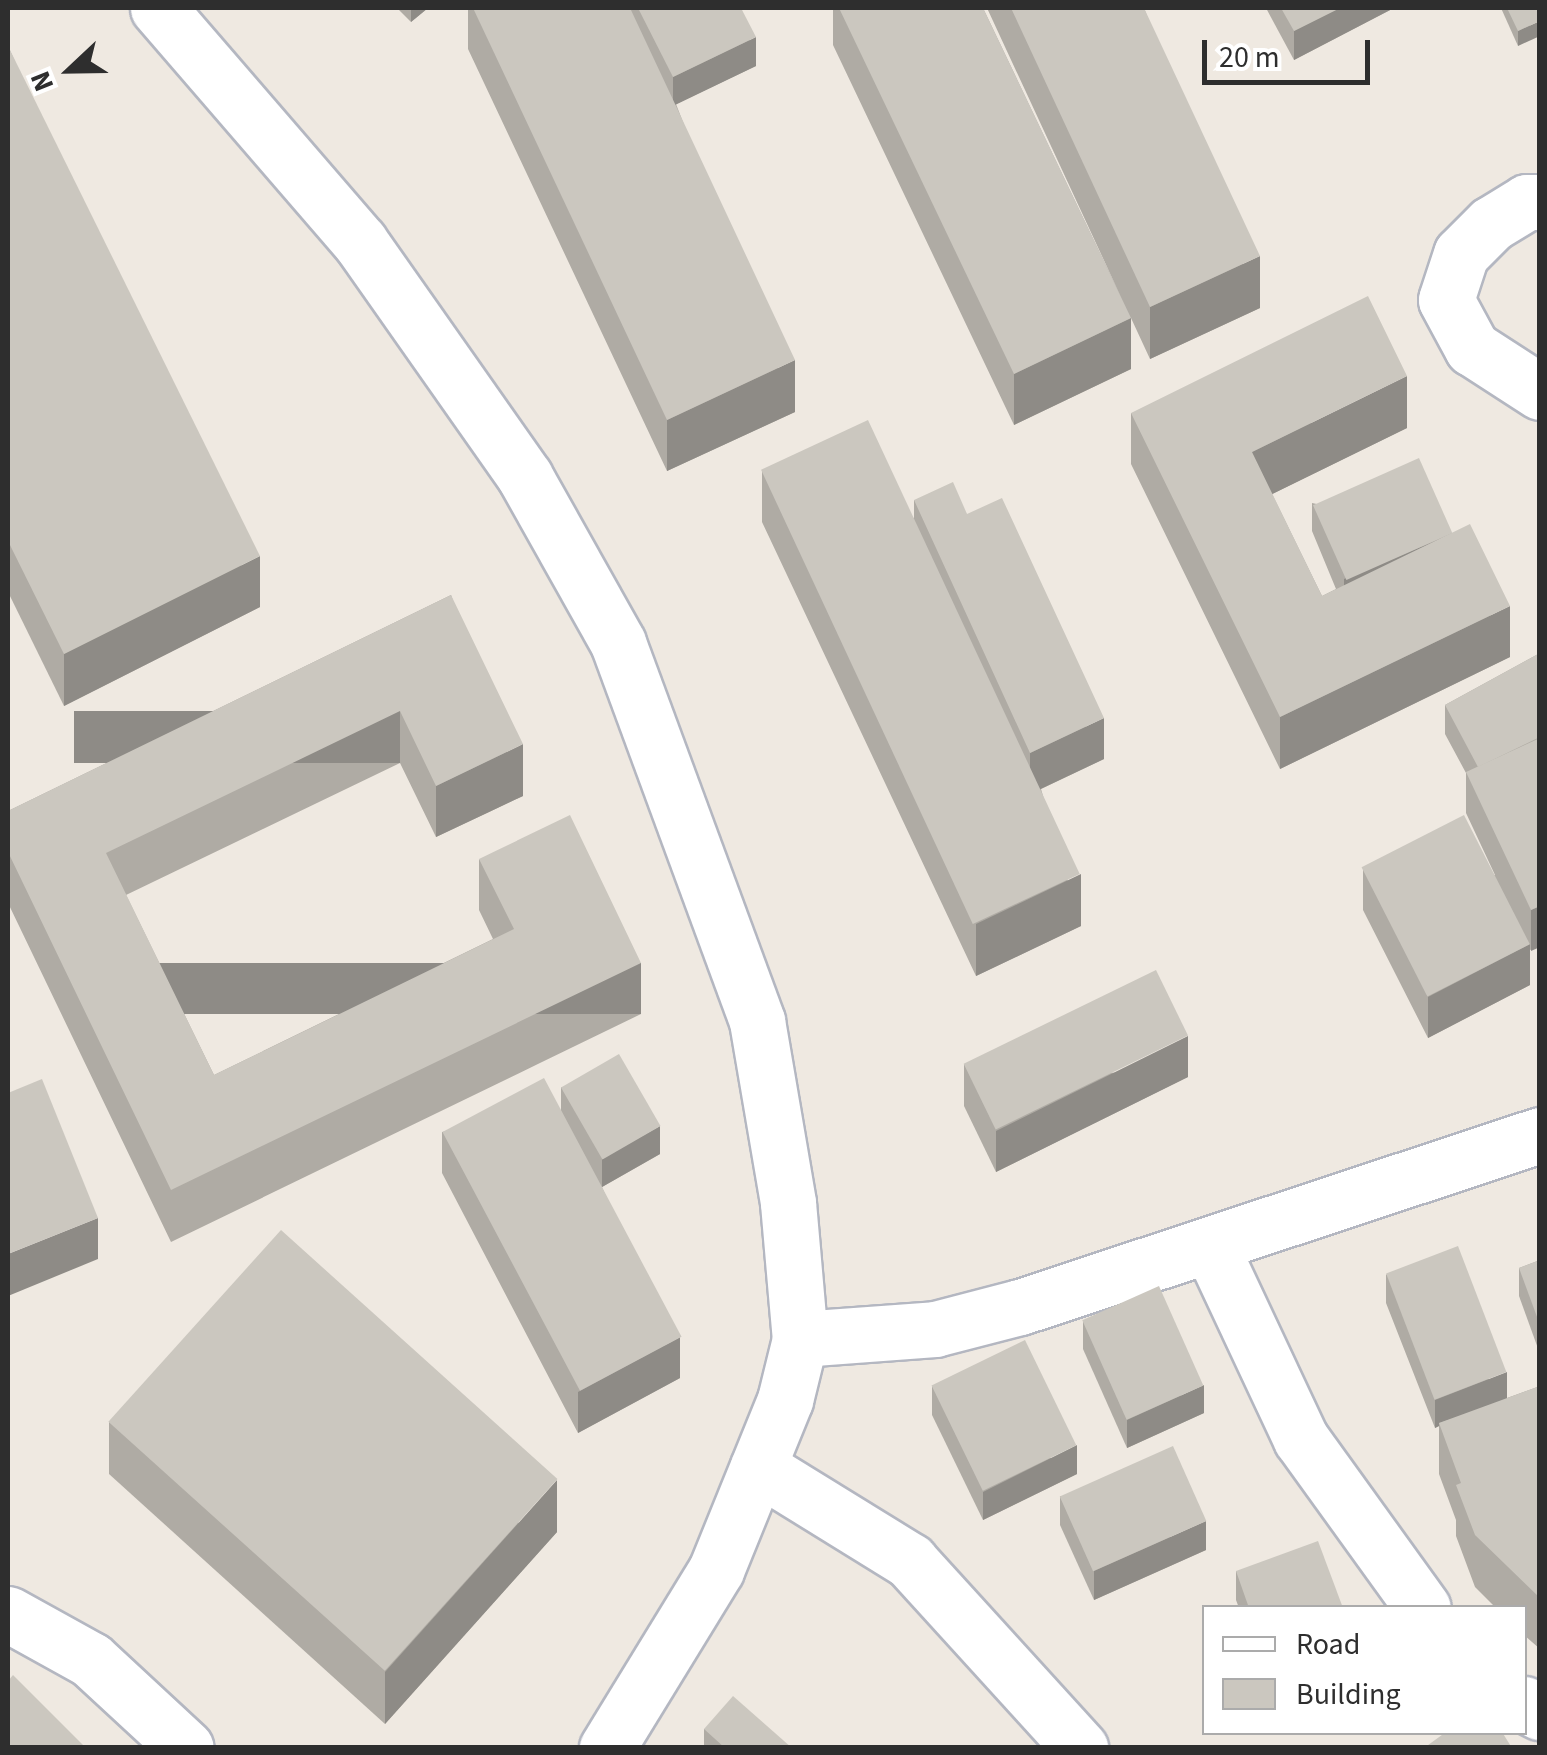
<!DOCTYPE html>
<style>
body{margin:0}
#map{position:relative;width:1547px;height:1755px;overflow:hidden;background:#efe9e1;font-family:"Source Sans 3",sans-serif}
div>[style]{position:absolute}
.roads{filter:drop-shadow(2px 0 #b4b7c1) drop-shadow(-2px 0 #b4b7c1) drop-shadow(0 2px #b4b7c1) drop-shadow(0 -2px #b4b7c1)}
.minor>*{height:55px;margin:-27.5px;padding:0 27.5px;transform-origin:27.5px;border-radius:27.5px;background:#fff}
.wall>*{inset:0;background:#afaba4}
.shaded-wall>*{inset:0;background:#8e8b86;transform-origin:0 0}
.building>*{inset:0;background:#cbc7bf;transform-origin:0 0}
span{translate:-50% -50%;white-space:nowrap;text-align:center;line-height:1.15;-webkit-text-stroke:8px #fff;paint-order:stroke}
.frame{position:absolute;inset:0;border:10px solid #2e2e2e;pointer-events:none}
.legend{position:absolute;left:1202px;top:1605px;width:325px;height:130px;box-sizing:border-box;background:#fff;border:2px solid #ababab;margin:0;padding:12px 18px;list-style:none;font-size:30px;color:#2e2e2e}
.legend li{display:flex;align-items:center;gap:20px;height:50px}
.legend b{width:50px;border:2px solid #ababab}
.north{position:absolute;left:20px;top:20px;width:100px;height:100px;-webkit-text-stroke:8px #fff;paint-order:stroke;rotate:248deg;font-size:28px;font-weight:700;line-height:40px;text-align:center;color:#2e2e2e}
.north::after{content:'';display:block;margin:auto;width:35px;height:45px;background:#2e2e2e;clip-path:polygon(50% 0,100% 100%,50% 72%,0 100%)}
.scale{position:absolute;left:1202px;top:40px;width:168px;height:45px;box-sizing:border-box;border:5px solid #2e2e2e;border-top:0;padding-left:12px;font-size:30px;line-height:35px;white-space:nowrap;color:#2e2e2e;-webkit-text-stroke:8px #fff;paint-order:stroke}
</style>
<div id="map">
<div class="roads">
<div class="minor">
<div style="left:158px;top:8px;width:309px;rotate:49.2deg"></div>
<div style="left:360px;top:242px;width:287px;rotate:54.9deg"></div>
<div style="left:525px;top:477px;width:190px;rotate:60.7deg"></div>
<div style="left:618px;top:643px;width:403px;rotate:69.8deg"></div>
<div style="left:757px;top:1021px;width:185px;rotate:80.3deg"></div>
<div style="left:788px;top:1203px;width:137px;rotate:85deg"></div>
<div style="left:800px;top:1339px;width:63px;rotate:103.8deg"></div>
<div style="left:785px;top:1400px;width:183px;rotate:112.1deg"></div>
<div style="left:716px;top:1570px;width:209px;rotate:121.5deg"></div>
<div style="left:1540px;top:202px;width:13px;rotate:180deg"></div>
<div style="left:1527px;top:202px;width:42px;rotate:148.6deg"></div>
<div style="left:1491px;top:224px;width:42px;rotate:135deg"></div>
<div style="left:1461px;top:254px;width:48px;rotate:108.1deg"></div>
<div style="left:1446px;top:300px;width:55px;rotate:61.6deg"></div>
<div style="left:1472px;top:348px;width:81px;rotate:32.9deg"></div>
<div style="left:1211px;top:1247px;width:212px;rotate:64.9deg"></div>
<div style="left:1301px;top:1439px;width:208px;rotate:54.2deg"></div>
<div style="left:800px;top:1339px;width:135px;rotate:-4.2deg"></div>
<div style="left:935px;top:1329px;width:88px;rotate:-14.5deg"></div>
<div style="left:1020px;top:1307px;width:548px;rotate:-18.3deg"></div>
<div style="left:758px;top:1467px;width:179px;rotate:31.7deg"></div>
<div style="left:910px;top:1561px;width:253px;rotate:47.7deg"></div>
<div style="left:8px;top:1614px;width:95px;rotate:29deg"></div>
<div style="left:91px;top:1660px;width:129px;rotate:42.8deg"></div>
<div style="left:1524px;top:1704px;width:18px;rotate:27deg"></div>
</div>
</div>
<div class="wall">
<div style="clip-path:polygon(397px 8px,428px 8px,411px 22px)"></div>
<div style="clip-path:polygon(468px 8px,741px 8px,756px 66px,676px 104px,795px 412px,667px 471px,468px 49px)"></div>
<div style="clip-path:polygon(833px 8px,983px 8px,1120px 295px,987px 8px,1144px 8px,1260px 308px,1150px 359px,1131px 318px,1131px 369px,1014px 425px,833px 45px)"></div>
<div style="clip-path:polygon(1266px 8px,1392px 8px,1392px 9px,1294px 60px)"></div>
<div style="clip-path:polygon(1501px 8px,1540px 8px,1518px 46px)"></div>
<div style="clip-path:polygon(8px 46px,260px 607px,64px 706px,8px 592px)"></div>
<div style="clip-path:polygon(1131px 413px,1407px 428px,1272px 494px,1322px 596px,1336px 589px,1312px 531px,1312px 503px,1452px 533px,1510px 657px,1280px 769px,1131px 464px)"></div>
<div style="clip-path:polygon(762px 471px,914px 518px,914px 500px,967px 514px,1104px 759px,1041px 789px,1081px 926px,976px 976px,762px 522px)"></div>
<div style="clip-path:polygon(451px 595px,523px 796px,436px 837px,400px 763px,126px 895px,214px 1075px,493px 939px,479px 910px,479px 859px,641px 1014px,171px 1242px,8px 903px,8px 811px)"></div>
<div style="clip-path:polygon(1540px 653px,1540px 947px,1530px 950px,1530px 985px,1428px 1038px,1363px 910px,1363px 869px,1495px 875px,1466px 813px,1466px 773px,1445px 734px,1445px 705px)"></div>
<div style="clip-path:polygon(964px 1064px,1188px 1077px,996px 1172px,964px 1106px)"></div>
<div style="clip-path:polygon(561px 1087px,660px 1154px,602px 1187px,680px 1378px,578px 1433px,442px 1173px,442px 1132px,561px 1110px)"></div>
<div style="clip-path:polygon(1540px 1260px,1540px 1354px,1519px 1296px,1519px 1268px)"></div>
<div style="clip-path:polygon(1386px 1274px,1507px 1398px,1540px 1386px,1540px 1649px,1524px 1635px,1524px 1608px,1496px 1608px,1475px 1587px,1456px 1536px,1456px 1520px,1439px 1474px,1439px 1426px,1435px 1428px,1386px 1303px)"></div>
<div style="clip-path:polygon(1083px 1321px,1204px 1413px,1127px 1448px,1083px 1349px)"></div>
<div style="clip-path:polygon(932px 1386px,1077px 1474px,983px 1520px,932px 1415px)"></div>
<div style="clip-path:polygon(109px 1422px,557px 1532px,385px 1724px,109px 1474px)"></div>
<div style="clip-path:polygon(1060px 1496px,1206px 1550px,1094px 1600px,1060px 1525px)"></div>
<div style="clip-path:polygon(1236px 1571px,1343px 1608px,1239px 1608px,1236px 1600px)"></div>
<div style="clip-path:polygon(704px 1729px,792px 1748px,704px 1748px)"></div>
</div>
<div class="shaded-wall">
<div style="clip-path:polygon(411px 8px,428px 8px,411px 22px)"></div>
<div style="clip-path:polygon(1340px 8px,1392px 8px,1392px 9px,1294px 60px,1294px 31px)"></div>
<div style="clip-path:polygon(1540px 21px,1540px 36px,1518px 46px,1518px 31px)"></div>
<div style="clip-path:polygon(756px 37px,756px 66px,673px 106px,673px 77px)"></div>
<div style="clip-path:polygon(1260px 256px,1260px 308px,1150px 359px,1150px 307px)"></div>
<div style="clip-path:polygon(1131px 318px,1131px 369px,1014px 425px,1014px 374px)"></div>
<div style="clip-path:polygon(795px 360px,795px 412px,667px 471px,667px 420px)"></div>
<div style="clip-path:polygon(1407px 376px,1407px 428px,1252px 504px,1252px 452px)"></div>
<div style="clip-path:polygon(1452px 534px,1344px 608px,1344px 579px)"></div>
<div style="clip-path:polygon(260px 556px,260px 607px,64px 706px,64px 654px)"></div>
<div style="clip-path:polygon(1510px 606px,1510px 657px,1280px 769px,1280px 717px)"></div>
<div style="left:400px;top:711px;width:52px;height:326px;rotate:90deg"></div>
<div style="clip-path:polygon(1104px 718px,1104px 759px,1030px 794px,1030px 753px)"></div>
<div style="clip-path:polygon(523px 744px,523px 796px,436px 837px,436px 786px)"></div>
<div style="clip-path:polygon(1081px 874px,1081px 926px,976px 976px,976px 924px)"></div>
<div style="clip-path:polygon(1540px 906px,1540px 947px,1531px 951px,1531px 910px)"></div>
<div style="clip-path:polygon(1530px 944px,1530px 985px,1428px 1038px,1428px 997px)"></div>
<div style="left:641px;top:963px;width:51px;height:522px;rotate:90deg"></div>
<div style="clip-path:polygon(1188px 1036px,1188px 1077px,996px 1172px,996px 1131px)"></div>
<div style="clip-path:polygon(660px 1126px,660px 1154px,602px 1187px,602px 1158px)"></div>
<div style="clip-path:polygon(98px 1218px,98px 1259px,8px 1296px,8px 1254px)"></div>
<div style="clip-path:polygon(680px 1337px,680px 1378px,578px 1433px,578px 1392px)"></div>
<div style="clip-path:polygon(1507px 1372px,1507px 1401px,1439px 1423px,1439px 1426px,1435px 1428px,1435px 1400px)"></div>
<div style="clip-path:polygon(1204px 1385px,1204px 1413px,1127px 1448px,1127px 1420px)"></div>
<div style="clip-path:polygon(1077px 1445px,1077px 1474px,983px 1520px,983px 1492px)"></div>
<div style="clip-path:polygon(557px 1480px,557px 1532px,385px 1724px,385px 1672px)"></div>
<div style="clip-path:polygon(1206px 1521px,1206px 1550px,1094px 1600px,1094px 1571px)"></div>
</div>
<div class="building">
<div style="clip-path:polygon(473px 8px,630px 8px,795px 360px,667px 420px)"></div>
<div style="clip-path:polygon(638px 8px,741px 8px,756px 37px,673px 77px)"></div>
<div style="clip-path:polygon(839px 8px,983px 8px,1131px 318px,1014px 374px)"></div>
<div style="clip-path:polygon(1011px 8px,1144px 8px,1260px 256px,1150px 307px)"></div>
<div style="clip-path:polygon(1281px 8px,1340px 8px,1294px 31px)"></div>
<div style="clip-path:polygon(1507px 8px,1540px 8px,1540px 21px,1518px 31px)"></div>
<div style="clip-path:polygon(8px 46px,260px 556px,64px 654px,8px 541px)"></div>
<div style="clip-path:polygon(1368px 296px,1407px 376px,1252px 452px,1322px 596px,1470px 524px,1510px 606px,1280px 717px,1131px 413px)"></div>
<div style="left:868px;top:420px;width:501px;height:118px;rotate:65deg"></div>
<div style="left:1419px;top:458px;width:82px;height:116px;rotate:66deg"></div>
<div style="clip-path:polygon(953px 482px,967px 514px,1002px 498px,1104px 718px,1030px 753px,914px 500px)"></div>
<div style="clip-path:polygon(451px 595px,523px 744px,436px 786px,400px 711px,106px 853px,214px 1075px,514px 929px,479px 859px,570px 815px,641px 963px,171px 1190px,8px 852px,8px 811px)"></div>
<div style="clip-path:polygon(1540px 653px,1540px 737px,1478px 767px,1445px 705px)"></div>
<div style="clip-path:polygon(1540px 738px,1540px 906px,1531px 910px,1466px 772px)"></div>
<div style="left:1464px;top:815px;width:145px;height:115px;rotate:63deg"></div>
<div style="left:1156px;top:970px;width:73px;height:214px;rotate:64deg"></div>
<div style="left:619px;top:1054px;width:83px;height:67px;rotate:60deg"></div>
<div style="left:544px;top:1078px;width:293px;height:115px;rotate:62deg"></div>
<div style="clip-path:polygon(42px 1079px,98px 1218px,8px 1254px,8px 1093px)"></div>
<div style="left:281px;top:1230px;width:372px;height:258px;rotate:42deg"></div>
<div style="left:1458px;top:1246px;width:135px;height:77px;rotate:69deg"></div>
<div style="clip-path:polygon(1540px 1260px,1540px 1325px,1519px 1268px)"></div>
<div style="left:1159px;top:1286px;width:109px;height:84px;rotate:66deg"></div>
<div style="left:1025px;top:1340px;width:117px;height:104px;rotate:64deg"></div>
<div style="clip-path:polygon(1540px 1386px,1540px 1598px,1475px 1535px,1456px 1485px,1461px 1483px,1439px 1423px)"></div>
<div style="left:1173px;top:1446px;width:82px;height:124px;rotate:66deg"></div>
<div style="clip-path:polygon(1318px 1541px,1343px 1608px,1249px 1608px,1236px 1571px)"></div>
<div style="clip-path:polygon(13px 1675px,86px 1748px,8px 1748px,8px 1681px)"></div>
<div style="clip-path:polygon(733px 1696px,792px 1748px,725px 1748px,704px 1729px)"></div>
<div style="clip-path:polygon(1446px 1732px,1502px 1732px,1512px 1748px,1424px 1748px)"></div>
</div>
<div class="frame"></div>
<ul class="legend">
<li><b style="height:12px;background:#fff"></b>Road</li>
<li><b style="height:28px;background:#cbc7bf"></b>Building</li>
</ul>
<div class="north">N</div>
<div class="scale">20 m</div>
</div>
